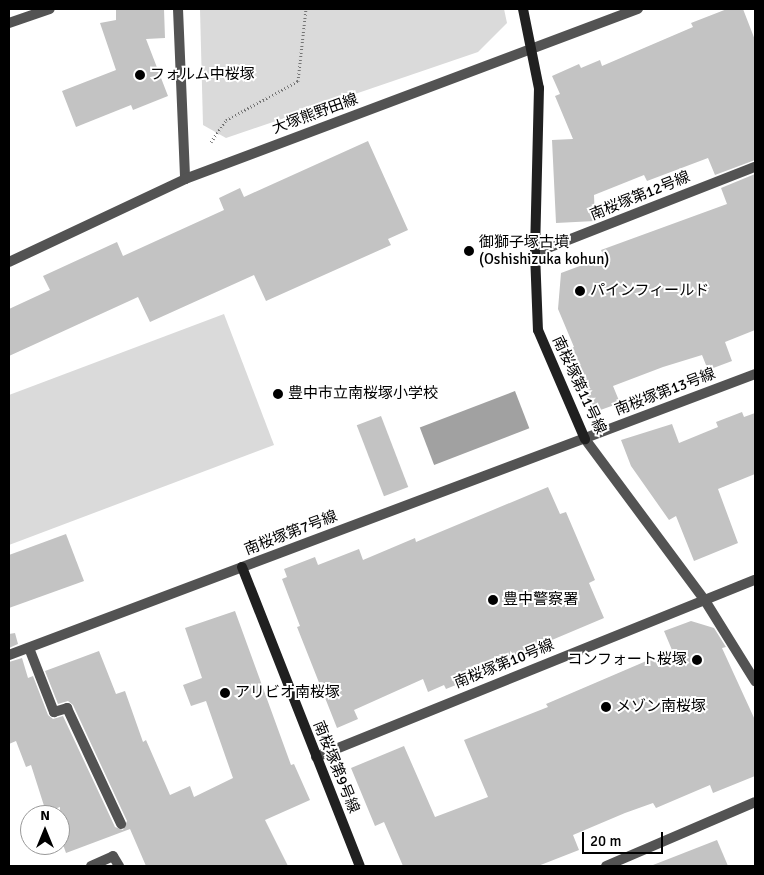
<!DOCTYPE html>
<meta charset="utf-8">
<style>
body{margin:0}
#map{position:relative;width:764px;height:875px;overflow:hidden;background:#fff;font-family:Signika,"Noto Sans JP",sans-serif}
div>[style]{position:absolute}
.green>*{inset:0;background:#dadada}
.water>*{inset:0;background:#a1a1a1;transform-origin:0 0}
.building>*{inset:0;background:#c3c3c3;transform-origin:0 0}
.path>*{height:3px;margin-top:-1.5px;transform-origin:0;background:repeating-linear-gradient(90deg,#757575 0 1px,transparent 0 3.5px)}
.street>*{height:10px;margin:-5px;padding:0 5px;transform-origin:5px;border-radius:5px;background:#535353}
.secondary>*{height:10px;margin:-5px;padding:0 5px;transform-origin:5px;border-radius:5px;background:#202020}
.dots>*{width:14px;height:14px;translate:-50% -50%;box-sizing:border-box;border:2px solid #fff;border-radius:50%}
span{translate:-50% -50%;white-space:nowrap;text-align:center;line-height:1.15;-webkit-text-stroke:4px #fff;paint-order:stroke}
.poi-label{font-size:15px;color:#000}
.left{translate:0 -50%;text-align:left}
.right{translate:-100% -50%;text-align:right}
.street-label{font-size:15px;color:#000}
.frame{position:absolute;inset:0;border:10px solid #000;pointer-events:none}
.north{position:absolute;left:20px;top:805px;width:50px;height:50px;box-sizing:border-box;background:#fff;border:1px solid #999;border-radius:50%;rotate:0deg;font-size:14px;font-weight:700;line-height:20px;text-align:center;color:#000}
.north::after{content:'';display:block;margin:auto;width:18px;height:22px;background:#000;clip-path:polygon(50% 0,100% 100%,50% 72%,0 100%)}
.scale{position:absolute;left:582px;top:832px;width:81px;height:22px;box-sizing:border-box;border:2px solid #000;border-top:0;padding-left:6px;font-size:15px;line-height:18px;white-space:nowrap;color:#000;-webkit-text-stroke:4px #fff;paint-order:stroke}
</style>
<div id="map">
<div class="green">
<div style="clip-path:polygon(200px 9px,504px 9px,507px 23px,478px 52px,226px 138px,203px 125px)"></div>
<div style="clip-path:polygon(224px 314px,274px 445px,9px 545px,9px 395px)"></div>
</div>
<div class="water">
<div style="left:515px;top:391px;width:40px;height:102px;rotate:69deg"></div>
</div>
<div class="building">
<div style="clip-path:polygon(116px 9px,164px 9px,165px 38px,146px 39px,168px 96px,133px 110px,131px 105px,76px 127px,62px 91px,116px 70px,100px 23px,116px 20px)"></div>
<div style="clip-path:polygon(727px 9px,743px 9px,755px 40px,755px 160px,715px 175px,708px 158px,647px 181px,644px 175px,594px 195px,595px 221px,556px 223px,552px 140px,573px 139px,555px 96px,560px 94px,552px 76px,579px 64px,581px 68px,600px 60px,602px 66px,693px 27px,691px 23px)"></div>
<div style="clip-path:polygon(368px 141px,408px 230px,388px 239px,391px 245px,266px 301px,254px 275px,150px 322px,138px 297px,9px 356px,9px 309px,50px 290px,43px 276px,117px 242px,123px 256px,224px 210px,219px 198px,240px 188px,244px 197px)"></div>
<div style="clip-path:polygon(755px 174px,755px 330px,725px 342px,732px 361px,708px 370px,702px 355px,663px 367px,613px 386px,620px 403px,592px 413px,567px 350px,574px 347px,558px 309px,561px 273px,604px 257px,601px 250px,727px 204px,721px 188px)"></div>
<div style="clip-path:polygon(742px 412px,744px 417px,755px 413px,755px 474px,718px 489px,738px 543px,694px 561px,676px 516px,669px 520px,631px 466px,621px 440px,672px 424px,679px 443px,718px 427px,716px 422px)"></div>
<div style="left:381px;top:416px;width:76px;height:26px;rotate:69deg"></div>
<div style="clip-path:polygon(548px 487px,560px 514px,566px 512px,595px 580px,589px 583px,604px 618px,471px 674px,473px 678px,446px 689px,444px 685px,428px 692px,423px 679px,354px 710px,358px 719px,337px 728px,297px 627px,300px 626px,282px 579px,287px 577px,284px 569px,315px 557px,318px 565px,359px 549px,363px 560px,415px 538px,416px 542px)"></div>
<div style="clip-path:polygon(66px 534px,84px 581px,9px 608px,9px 555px)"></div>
<div style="clip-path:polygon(235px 611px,291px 765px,294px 764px,310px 800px,265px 820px,288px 866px,146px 866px,130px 829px,66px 853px,60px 836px,60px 807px,46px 812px,31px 765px,26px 767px,16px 741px,9px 744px,9px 662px,22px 658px,28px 678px,33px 676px,48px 715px,53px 719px,63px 716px,115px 827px,123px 830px,127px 821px,73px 705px,68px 701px,58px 704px,45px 671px,99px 651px,116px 694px,125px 691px,143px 742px,146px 740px,170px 795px,190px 786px,194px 797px,233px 778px,206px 701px,191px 706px,183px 685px,202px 678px,185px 628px)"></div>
<div style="clip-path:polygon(691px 621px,714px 628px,726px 647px,722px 648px,755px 720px,755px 776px,713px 793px,710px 785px,656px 808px,653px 803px,625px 813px,573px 835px,579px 850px,538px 866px,403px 866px,384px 822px,375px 826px,351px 768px,404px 746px,435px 817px,488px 797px,464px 740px,548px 707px,546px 704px,672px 650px,664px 631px)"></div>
<div style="clip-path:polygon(15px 633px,18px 644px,9px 648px,9px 634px)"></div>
<div style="clip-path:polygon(717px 840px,728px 866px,654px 866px,653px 865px)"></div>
</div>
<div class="path">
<div style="left:211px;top:142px;width:27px;rotate:-56deg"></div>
<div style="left:226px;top:120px;width:82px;rotate:-28.4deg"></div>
<div style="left:298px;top:81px;width:72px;rotate:-83.7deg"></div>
</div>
<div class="street">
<div style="left:178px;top:9px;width:170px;rotate:87.6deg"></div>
<div style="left:9px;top:23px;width:43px;rotate:-18.9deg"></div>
<div style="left:535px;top:253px;width:236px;rotate:-21.4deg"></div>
<div style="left:9px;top:262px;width:195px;rotate:-25.2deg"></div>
<div style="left:185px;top:179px;width:484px;rotate:-20.6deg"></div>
<div style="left:585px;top:439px;width:199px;rotate:53.4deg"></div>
<div style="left:704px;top:599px;width:97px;rotate:58.1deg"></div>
<div style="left:29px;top:648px;width:69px;rotate:68.7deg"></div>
<div style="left:54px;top:712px;width:14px;rotate:-17deg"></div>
<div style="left:67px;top:708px;width:128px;rotate:65deg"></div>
<div style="left:9px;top:655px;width:797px;rotate:-20.64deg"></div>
<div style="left:316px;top:757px;width:473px;rotate:-22deg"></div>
<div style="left:91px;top:866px;width:24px;rotate:-24deg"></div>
<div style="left:113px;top:856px;width:12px;rotate:59deg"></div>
<div style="left:606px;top:866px;width:162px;rotate:-23.2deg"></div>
</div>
<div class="secondary">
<div style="left:523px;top:9px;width:81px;rotate:78.6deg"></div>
<div style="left:539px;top:88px;width:165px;rotate:91.4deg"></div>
<div style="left:535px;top:253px;width:77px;rotate:87.8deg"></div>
<div style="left:538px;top:330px;width:119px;rotate:66.7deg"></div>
<div style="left:242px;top:567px;width:321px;rotate:68.5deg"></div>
</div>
<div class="dots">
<div style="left:140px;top:75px;background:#000"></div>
<div style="left:469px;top:251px;background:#000"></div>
<div style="left:580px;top:291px;background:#000"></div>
<div style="left:278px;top:394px;background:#000"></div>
<div style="left:493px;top:600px;background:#000"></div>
<div style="left:697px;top:660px;background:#000"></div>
<div style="left:225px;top:693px;background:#000"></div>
<div style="left:606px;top:707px;background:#000"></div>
</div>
<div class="poi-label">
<span class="left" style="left:150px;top:75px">フォルム中桜塚</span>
<span class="left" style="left:479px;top:251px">御獅子塚古墳<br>(Oshishizuka kohun)</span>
<span class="left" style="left:590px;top:291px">パインフィールド</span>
<span class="left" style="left:288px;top:394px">豊中市立南桜塚小学校</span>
<span class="left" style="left:503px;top:600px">豊中警察署</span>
<span class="right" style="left:687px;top:660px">コンフォート桜塚</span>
<span class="left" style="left:235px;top:693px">アリビオ南桜塚</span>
<span class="left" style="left:616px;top:707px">メゾン南桜塚</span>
</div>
<div class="street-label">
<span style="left:315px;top:114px;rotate:-20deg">大塚熊野田線</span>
<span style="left:640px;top:196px;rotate:-22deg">南桜塚第12号線</span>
<span style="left:579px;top:385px;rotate:65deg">南桜塚第11号線</span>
<span style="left:665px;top:392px;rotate:-21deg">南桜塚第13号線</span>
<span style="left:291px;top:533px;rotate:-21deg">南桜塚第7号線</span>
<span style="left:504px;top:664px;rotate:-22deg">南桜塚第10号線</span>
<span style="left:336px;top:767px;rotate:68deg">南桜塚第9号線</span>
</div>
<div class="frame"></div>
<div class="north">N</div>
<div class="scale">20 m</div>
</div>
